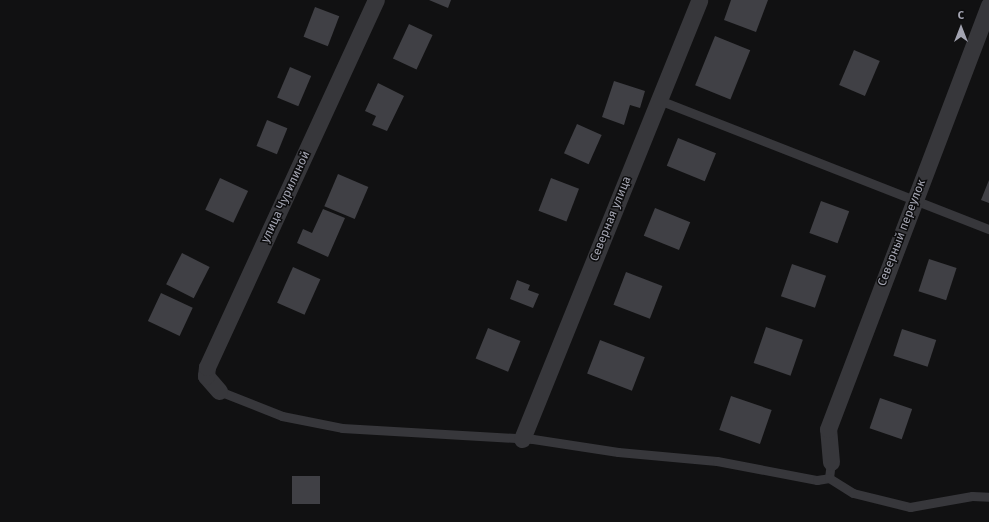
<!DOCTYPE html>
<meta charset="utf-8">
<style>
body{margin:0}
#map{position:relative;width:989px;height:522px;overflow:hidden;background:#111112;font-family:"Fira Sans",sans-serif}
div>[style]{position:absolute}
.building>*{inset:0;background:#404045;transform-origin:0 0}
.service>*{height:9px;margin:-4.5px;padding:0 4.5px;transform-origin:4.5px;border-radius:4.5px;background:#37373b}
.minor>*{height:17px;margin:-8.5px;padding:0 8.5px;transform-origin:8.5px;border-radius:8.5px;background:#37373b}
span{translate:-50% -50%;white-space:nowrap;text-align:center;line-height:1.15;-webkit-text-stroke:3px #0c0c0d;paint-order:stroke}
.street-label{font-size:12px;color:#a3a4b1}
.north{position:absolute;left:941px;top:8px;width:40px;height:40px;-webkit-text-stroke:3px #0c0c0d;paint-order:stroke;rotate:0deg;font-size:11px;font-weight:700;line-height:16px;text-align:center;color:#a3a4b1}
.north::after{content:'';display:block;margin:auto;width:14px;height:18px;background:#a3a4b1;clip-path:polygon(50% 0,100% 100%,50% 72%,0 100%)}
</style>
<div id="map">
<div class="building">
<div style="clip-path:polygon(429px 0,451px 0,448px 8px)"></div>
<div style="clip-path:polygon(731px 0,768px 0,756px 32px,724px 20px)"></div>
<div style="left:315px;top:7px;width:26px;height:32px;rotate:21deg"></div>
<div style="left:409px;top:24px;width:26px;height:38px;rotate:25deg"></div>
<div style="left:715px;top:36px;width:38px;height:53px;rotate:22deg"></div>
<div style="left:854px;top:50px;width:28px;height:38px;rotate:23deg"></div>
<div style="left:290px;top:67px;width:23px;height:33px;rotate:23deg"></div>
<div style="clip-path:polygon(614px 81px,645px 91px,640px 108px,630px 105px,624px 125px,602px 117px)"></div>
<div style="clip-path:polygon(378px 83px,404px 96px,387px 131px,372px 125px,376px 116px,365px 111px)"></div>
<div style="left:267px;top:120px;width:22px;height:28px;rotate:22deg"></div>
<div style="left:577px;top:124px;width:27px;height:32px;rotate:24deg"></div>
<div style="left:678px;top:138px;width:41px;height:30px;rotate:22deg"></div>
<div style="left:338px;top:174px;width:33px;height:35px;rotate:23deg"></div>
<div style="left:220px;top:178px;width:31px;height:35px;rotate:25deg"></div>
<div style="left:551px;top:178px;width:30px;height:35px;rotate:21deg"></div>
<div style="clip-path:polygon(989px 180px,989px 203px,981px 200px)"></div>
<div style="left:821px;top:201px;width:30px;height:34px;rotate:20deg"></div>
<div style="left:655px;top:208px;width:38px;height:30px;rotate:22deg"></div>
<div style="clip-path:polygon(323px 209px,345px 218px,328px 257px,297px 243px,303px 229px,312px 233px)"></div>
<div style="left:182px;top:253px;width:31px;height:35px;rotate:27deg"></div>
<div style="left:929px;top:259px;width:29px;height:34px;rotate:18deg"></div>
<div style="left:792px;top:264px;width:36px;height:34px;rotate:19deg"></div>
<div style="left:293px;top:267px;width:30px;height:39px;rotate:24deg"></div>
<div style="left:626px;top:272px;width:39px;height:35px;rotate:21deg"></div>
<div style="clip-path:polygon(517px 280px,530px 285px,528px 290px,539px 294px,533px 308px,510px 299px)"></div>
<div style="left:161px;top:293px;width:35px;height:31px;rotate:25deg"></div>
<div style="left:766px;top:327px;width:39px;height:38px;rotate:19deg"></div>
<div style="left:488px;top:328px;width:35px;height:33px;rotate:22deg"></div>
<div style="left:902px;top:329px;width:36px;height:28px;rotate:18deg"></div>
<div style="left:600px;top:340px;width:48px;height:36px;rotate:21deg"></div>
<div style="left:731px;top:396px;width:43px;height:36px;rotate:19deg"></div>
<div style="left:880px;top:398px;width:34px;height:32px;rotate:19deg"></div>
<div style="left:292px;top:476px;width:28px;height:28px"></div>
</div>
<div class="service">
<div style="left:659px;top:100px;width:354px;rotate:21.4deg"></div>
<div style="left:219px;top:391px;width:68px;rotate:21.6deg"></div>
<div style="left:282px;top:416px;width:61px;rotate:11.3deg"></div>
<div style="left:342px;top:428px;width:191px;rotate:3.3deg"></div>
<div style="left:533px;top:439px;width:86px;rotate:8.7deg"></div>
<div style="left:618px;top:452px;width:99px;rotate:5.2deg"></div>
<div style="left:717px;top:461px;width:102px;rotate:10.8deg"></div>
<div style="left:817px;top:480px;width:12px;rotate:-9deg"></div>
<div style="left:829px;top:478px;width:16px;rotate:-83deg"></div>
<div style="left:829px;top:478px;width:28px;rotate:32deg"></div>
<div style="left:853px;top:493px;width:59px;rotate:13.8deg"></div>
<div style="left:910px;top:507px;width:63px;rotate:-10.1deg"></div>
<div style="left:972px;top:496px;width:17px;rotate:3deg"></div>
</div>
<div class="minor">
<div style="left:219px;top:391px;width:20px;rotate:-131deg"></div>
<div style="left:206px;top:376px;width:9px;rotate:-84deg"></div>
<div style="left:207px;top:367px;width:404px;rotate:-65.3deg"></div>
<div style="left:522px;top:439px;width:473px;rotate:-68deg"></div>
<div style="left:831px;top:462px;width:33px;rotate:-95deg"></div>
<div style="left:828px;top:429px;width:453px;rotate:-69.2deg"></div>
</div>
<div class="street-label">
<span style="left:286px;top:197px;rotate:-65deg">улица Чурилиной</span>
<span style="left:611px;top:219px;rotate:-68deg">Северная улица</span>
<span style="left:902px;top:233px;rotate:-69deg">Северный переулок</span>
</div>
<div class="north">С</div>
</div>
